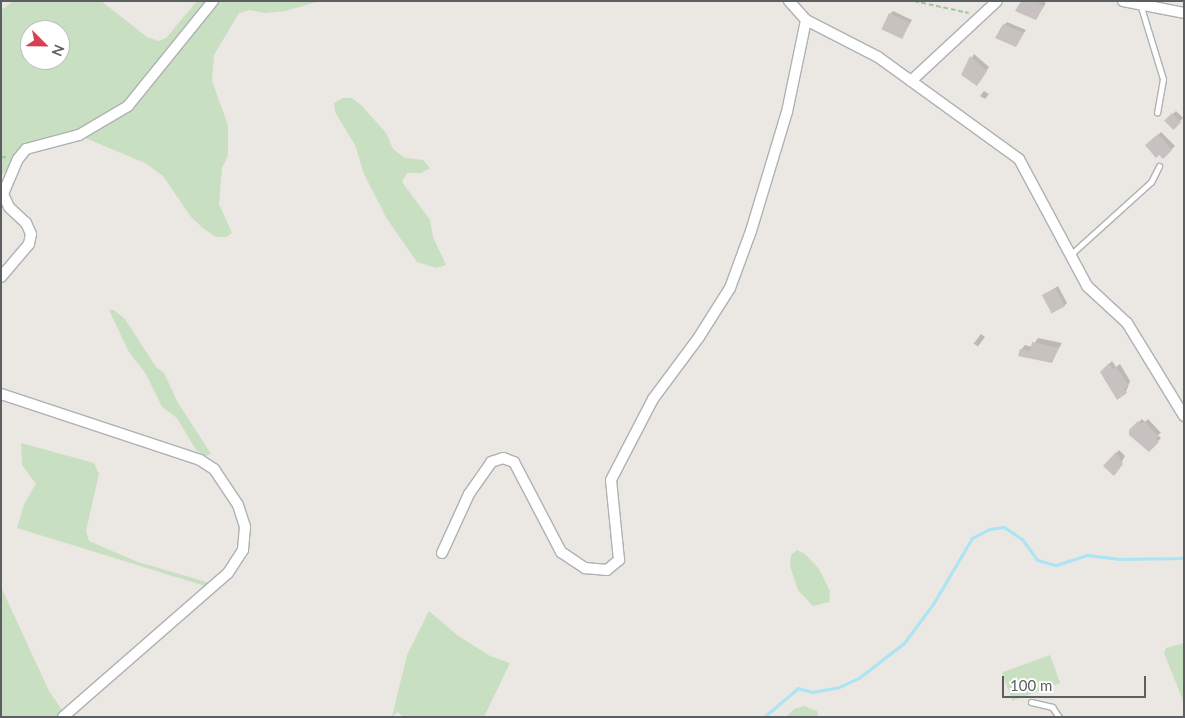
<!DOCTYPE html>
<style>
body{margin:0}
#map{position:relative;width:1185px;height:718px;overflow:hidden;background:#ebe7e2;font-family:Lato,sans-serif}
div>[style]{position:absolute}
.green>*{inset:0;background:#c8e0c1;transform-origin:0 0}
.shadow>*{inset:0;background:#0003;transform-origin:0 0}
.stream>*{height:3px;margin:-1.5px;padding:0 1.5px;transform-origin:1.5px;border-radius:1.5px;background:#a9e5f4}
.building>*{inset:0;background:#c7c2bf;transform-origin:0 0}
.path>*{height:2px;margin-top:-1px;transform-origin:0;background:repeating-linear-gradient(90deg,#a0c8a2 0 5px,transparent 0 7.5px)}
.roads{filter:drop-shadow(1px 0 #aeb1b3) drop-shadow(-1px 0 #aeb1b3) drop-shadow(0 1px #aeb1b3) drop-shadow(0 -1px #aeb1b3)}
.lane>*{height:5px;margin:-2.5px;padding:0 2.5px;transform-origin:2.5px;border-radius:2.5px;background:#fff}
.street>*{height:10px;margin:-5px;padding:0 5px;transform-origin:5px;border-radius:5px;background:#fff}
span{translate:-50% -50%;white-space:nowrap;text-align:center;line-height:1.15;-webkit-text-stroke:4px #fff;paint-order:stroke}
.frame{position:absolute;inset:0;border:2px solid #5b5f61;pointer-events:none}
.north{position:absolute;left:20px;top:20px;width:50px;height:50px;box-sizing:border-box;background:#fff;border:1px solid #bdbfc0;border-radius:50%;rotate:113deg;font-size:14px;font-weight:700;line-height:20px;text-align:center;color:#5b5f61}
.north::after{content:'';display:block;margin:auto;width:18px;height:22px;background:#d44056;clip-path:polygon(50% 0,100% 100%,50% 72%,0 100%)}
.scale{position:absolute;left:1002px;top:676px;width:144px;height:22px;box-sizing:border-box;border:2px solid #5b5f61;border-top:0;padding-left:6px;font-size:15px;line-height:18px;white-space:nowrap;color:#5b5f61;-webkit-text-stroke:4px #fff;paint-order:stroke}
</style>
<div id="map">
<div class="green">
<div style="clip-path:polygon(evenodd,13px 1px,101px 1px,147px 37px,158px 41px,166px 38px,197px 1px,320px 1px,285px 11px,264px 13px,250px 10px,239px 13px,214px 55px,212px 81px,228px 125px,228px 156px,222px 168px,219px 204px,232px 233px,226px 237px,216px 237px,204px 229px,191px 217px,163px 176px,145px 163px,73px 133px,15px 160px,1px 176px,1px 7px,3px 9px,13px 1px,30px 30px,60px 30px,60px 60px,30px 60px,30px 30px)"></div>
<div style="clip-path:polygon(343px 98px,352px 98px,362px 106px,386px 133px,393px 149px,405px 158px,423px 160px,430px 168px,421px 173px,407px 173px,402px 182px,430px 220px,433px 237px,446px 265px,436px 268px,417px 262px,387px 219px,364px 174px,355px 145px,335px 112px,334px 103px)"></div>
<div style="clip-path:polygon(109px 310px,114px 310px,125px 319px,156px 367px,164px 373px,177px 401px,211px 454px,205px 456px,196px 450px,177px 418px,162px 407px,146px 374px,129px 352px)"></div>
<div style="clip-path:polygon(21px 443px,94px 463px,99px 474px,86px 531px,89px 541px,138px 562px,210px 583px,205px 586px,17px 528px,24px 504px,36px 484px,22px 465px)"></div>
<div style="clip-path:polygon(797px 550px,805px 554px,819px 569px,830px 591px,829px 602px,813px 606px,798px 590px,790px 566px,791px 555px)"></div>
<div style="clip-path:polygon(1px 587px,49px 691px,67px 717px,1px 717px)"></div>
<div style="clip-path:polygon(429px 611px,457px 635px,490px 656px,510px 663px,484px 717px,403px 717px,398px 712px,392px 717px,407px 655px)"></div>
<div style="clip-path:polygon(1184px 643px,1184px 703px,1164px 653px,1166px 648px)"></div>
<div style="left:1050px;top:655px;width:30px;height:51px;rotate:70deg"></div>
<div style="clip-path:polygon(804px 706px,817px 711px,819px 717px,786px 717px,794px 709px)"></div>
</div>
<div class="shadow">
<div style="clip-path:polygon(1022px 1px,1042px 1px,1046px 3px,1036px 18px)"></div>
<div style="clip-path:polygon(893px 11px,912px 20px,902px 37px,890px 14px)"></div>
<div style="clip-path:polygon(1007px 22px,1026px 30px,1016px 45px,1004px 25px)"></div>
<div style="clip-path:polygon(974px 54px,989px 67px,980px 81px,963px 74px)"></div>
<div style="clip-path:polygon(984px 91px,989px 94px,985px 99px,980px 96px)"></div>
<div style="left:1176px;top:111px;width:10px;height:14px;rotate:45deg"></div>
<div style="clip-path:polygon(1161px 132px,1175px 146px,1163px 157px,1147px 146px)"></div>
<div style="clip-path:polygon(1058px 286px,1067px 303px,1064px 306px,1044px 295px)"></div>
<div style="left:981px;top:334px;width:5px;height:12px;rotate:37deg"></div>
<div style="clip-path:polygon(1038px 338px,1062px 343px,1051px 362px,1021px 350px,1025px 345px,1032px 347px)"></div>
<div style="clip-path:polygon(1112px 361px,1116px 367px,1120px 364px,1130px 381px,1126px 392px,1102px 372px)"></div>
<div style="clip-path:polygon(1142px 419px,1145px 422px,1148px 419px,1161px 433px,1158px 435px,1161px 438px,1149px 450px,1130px 431px)"></div>
<div style="clip-path:polygon(1119px 450px,1125px 456px,1117px 471px,1105px 466px)"></div>
</div>
<div class="stream">
<div style="left:764px;top:717px;width:45px;rotate:-40.5deg"></div>
<div style="left:798px;top:688px;width:15px;rotate:16deg"></div>
<div style="left:812px;top:692px;width:27px;rotate:-10deg"></div>
<div style="left:839px;top:687px;width:23px;rotate:-25deg"></div>
<div style="left:860px;top:677px;width:56px;rotate:-37.7deg"></div>
<div style="left:904px;top:643px;width:49px;rotate:-53.4deg"></div>
<div style="left:933px;top:604px;width:77px;rotate:-59.4deg"></div>
<div style="left:972px;top:538px;width:20px;rotate:-27deg"></div>
<div style="left:990px;top:529px;width:14px;rotate:-8deg"></div>
<div style="left:1004px;top:527px;width:22px;rotate:34deg"></div>
<div style="left:1022px;top:539px;width:26px;rotate:54deg"></div>
<div style="left:1037px;top:560px;width:20px;rotate:15deg"></div>
<div style="left:1056px;top:565px;width:33px;rotate:-18deg"></div>
<div style="left:1087px;top:555px;width:31px;rotate:7deg"></div>
<div style="left:1118px;top:559px;width:66px;rotate:-0.9deg"></div>
</div>
<div class="building">
<div style="clip-path:polygon(1021px 1px,1035px 1px,1044px 6px,1036px 20px,1015px 11px)"></div>
<div style="left:889px;top:13px;width:23px;height:18px;rotate:25deg"></div>
<div style="clip-path:polygon(1003px 24px,1024px 33px,1016px 47px,995px 38px)"></div>
<div style="clip-path:polygon(970px 56px,987px 71px,977px 86px,961px 75px)"></div>
<div style="left:1172px;top:113px;width:13px;height:11px;rotate:45deg"></div>
<div style="clip-path:polygon(1158px 134px,1172px 150px,1163px 159px,1159px 155px,1156px 158px,1145px 145px)"></div>
<div style="left:1055px;top:288px;width:21px;height:15px;rotate:62deg"></div>
<div style="clip-path:polygon(1032px 342px,1059px 348px,1052px 363px,1018px 356px,1020px 349px,1030px 351px)"></div>
<div style="clip-path:polygon(1109px 363px,1113px 369px,1116px 367px,1128px 385px,1124px 389px,1127px 393px,1117px 400px,1100px 372px)"></div>
<div style="clip-path:polygon(1138px 421px,1141px 424px,1144px 421px,1159px 437px,1156px 439px,1159px 442px,1149px 452px,1129px 435px,1129px 430px)"></div>
<div style="clip-path:polygon(1116px 452px,1123px 464px,1114px 476px,1103px 466px)"></div>
</div>
<div class="path">
<div style="left:914px;top:1px;width:56px;rotate:12.3deg"></div>
<div style="left:1px;top:158px;width:7px;rotate:-16deg"></div>
</div>
<div class="roads">
<div class="lane">
<div style="left:1141px;top:7px;width:75px;rotate:73deg"></div>
<div style="left:1163px;top:79px;width:34px;rotate:100deg"></div>
<div style="left:1069px;top:256px;width:110px;rotate:-42.1deg"></div>
<div style="left:1151px;top:182px;width:18px;rotate:-63deg"></div>
<div style="left:1031px;top:702px;width:22px;rotate:13deg"></div>
<div style="left:1052px;top:707px;width:12px;rotate:55deg"></div>
</div>
<div class="street">
<div style="left:789px;top:1px;width:25px;rotate:48deg"></div>
<div style="left:806px;top:20px;width:81px;rotate:27.2deg"></div>
<div style="left:878px;top:57px;width:174px;rotate:35.9deg"></div>
<div style="left:1019px;top:159px;width:144px;rotate:61.8deg"></div>
<div style="left:1087px;top:286px;width:54px;rotate:42.8deg"></div>
<div style="left:1127px;top:323px;width:109px;rotate:58.5deg"></div>
<div style="left:1123px;top:1px;width:62px;rotate:11.1deg"></div>
<div style="left:911px;top:81px;width:117px;rotate:-42.9deg"></div>
<div style="left:1px;top:277px;width:43px;rotate:-49.7deg"></div>
<div style="left:29px;top:244px;width:10px;rotate:-79deg"></div>
<div style="left:31px;top:234px;width:12px;rotate:-114deg"></div>
<div style="left:26px;top:223px;width:23px;rotate:-137deg"></div>
<div style="left:9px;top:207px;width:14px;rotate:-115deg"></div>
<div style="left:3px;top:194px;width:38px;rotate:-67deg"></div>
<div style="left:18px;top:159px;width:13px;rotate:-51deg"></div>
<div style="left:26px;top:149px;width:55px;rotate:-14.8deg"></div>
<div style="left:79px;top:135px;width:57px;rotate:-30.6deg"></div>
<div style="left:128px;top:106px;width:135px;rotate:-51deg"></div>
<div style="left:1px;top:394px;width:210px;rotate:18.3deg"></div>
<div style="left:200px;top:460px;width:17px;rotate:33deg"></div>
<div style="left:214px;top:469px;width:43px;rotate:56.3deg"></div>
<div style="left:238px;top:505px;width:23px;rotate:72deg"></div>
<div style="left:245px;top:527px;width:23px;rotate:95deg"></div>
<div style="left:243px;top:550px;width:27px;rotate:123deg"></div>
<div style="left:228px;top:573px;width:219px;rotate:138.9deg"></div>
<div style="left:442px;top:553px;width:65px;rotate:-65.4deg"></div>
<div style="left:469px;top:494px;width:39px;rotate:-55deg"></div>
<div style="left:491px;top:462px;width:13px;rotate:-18deg"></div>
<div style="left:503px;top:458px;width:12px;rotate:20deg"></div>
<div style="left:514px;top:462px;width:102px;rotate:62.4deg"></div>
<div style="left:561px;top:552px;width:29px;rotate:34deg"></div>
<div style="left:585px;top:568px;width:22px;rotate:5deg"></div>
<div style="left:607px;top:570px;width:16px;rotate:-40deg"></div>
<div style="left:619px;top:560px;width:80px;rotate:-95.7deg"></div>
<div style="left:611px;top:480px;width:91px;rotate:-62.6deg"></div>
<div style="left:653px;top:399px;width:77px;rotate:-53.4deg"></div>
<div style="left:699px;top:337px;width:58px;rotate:-57.7deg"></div>
<div style="left:730px;top:288px;width:61px;rotate:-69.8deg"></div>
<div style="left:751px;top:231px;width:124px;rotate:-73.2deg"></div>
<div style="left:787px;top:112px;width:94px;rotate:-78.3deg"></div>
</div>
</div>
<div class="frame"></div>
<div class="north">N</div>
<div class="scale">100 m</div>
</div>
